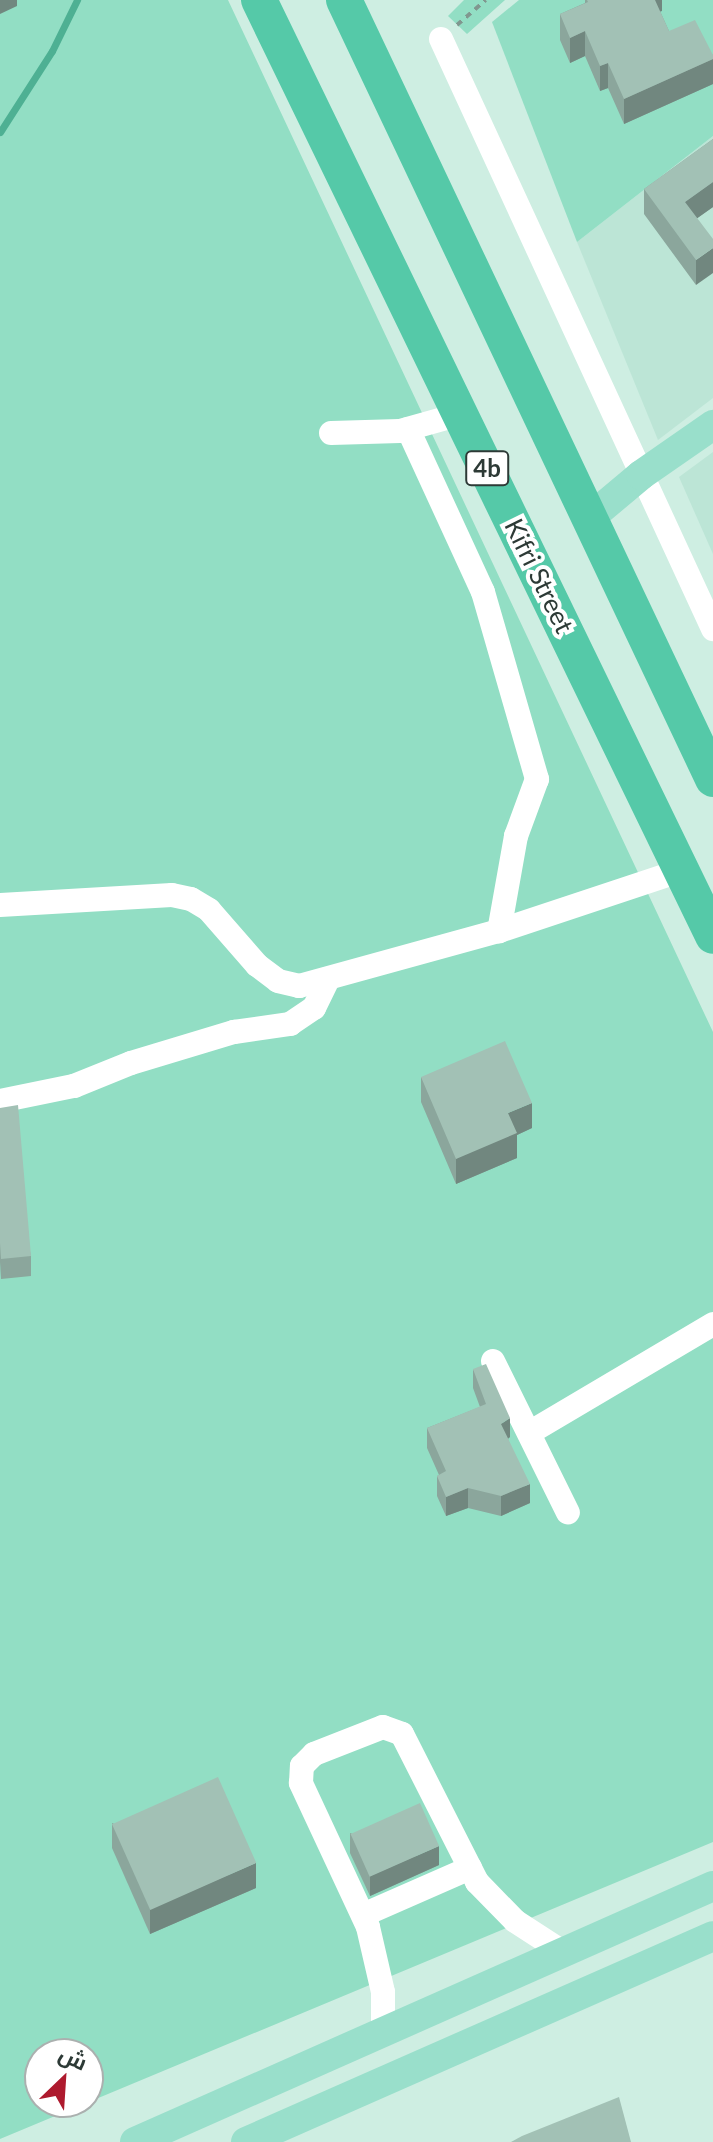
<!DOCTYPE html>
<meta charset="utf-8">
<style>
body{margin:0}
#map{position:relative;width:713px;height:2142px;overflow:hidden;background:#ceeee2;font-family:Lato,Cairo,sans-serif}
div>[style]{position:absolute}
.built>*{inset:0;background:#bce5d6}
.green>*{inset:0;background:#92dec4}
.stream>*{height:7px;margin:-3.5px;padding:0 3.5px;transform-origin:3.5px;border-radius:3.5px;background:#4eb093}
.path>*{height:4px;margin-top:-2px;transform-origin:0;background:repeating-linear-gradient(90deg,#80978f 0 6px,transparent 0 12px)}
.minor>*{height:24px;margin:-12px;padding:0 12px;transform-origin:12px;border-radius:12px;background:#fff}
.major>*{height:30px;margin:-15px;padding:0 15px;transform-origin:15px;border-radius:15px;background:#99dfcb}
.highway>*{height:36px;margin:-18px;padding:0 18px;transform-origin:18px;border-radius:18px;background:#55c9a8}
.wall>*{inset:0;background:#8ba69c}
.shaded-wall>*{inset:0;background:#71877f}
.building>*{inset:0;background:#a2c1b5;transform-origin:0 0}
span{translate:-50% -50%;white-space:nowrap;text-align:center;line-height:1.15;-webkit-text-stroke:8px #fff;paint-order:stroke}
.shield-label span{padding:2px 6px;background:#fff;border:2px solid;border-radius:6px;-webkit-text-stroke-width:0}
.shield-label{font-size:24px;color:#2d3a36;font-weight:700}
.street-label{font-size:26px;color:#2d3a36}
.north{position:absolute;left:24px;top:2038px;width:80px;height:80px;box-sizing:border-box;background:#fff;border:2px solid #abb0af;border-radius:50%;rotate:25deg;font-size:22px;font-weight:700;line-height:32px;text-align:center;color:#2d3a36}
.north::after{content:'';display:block;margin:auto;width:28px;height:36px;background:#ae1a2e;clip-path:polygon(50% 0,100% 100%,50% 72%,0 100%)}
</style>
<div id="map">
<div class="built">
<div style="clip-path:polygon(713px 136px,713px 398px,658px 440px,577px 242px)"></div>
<div style="clip-path:polygon(713px 452px,713px 554px,679px 477px)"></div>
</div>
<div class="green">
<div style="clip-path:polygon(evenodd,0 0,228px 0,713px 1032px,713px 1842px,0 2139px,0 0,40px 2054px,88px 2054px,88px 2102px,40px 2102px,40px 2054px)"></div>
<div style="clip-path:polygon(464px 0,505px 0,467px 34px,448px 16px)"></div>
<div style="clip-path:polygon(519px 0,713px 0,713px 136px,577px 242px,492px 22px)"></div>
</div>
<div class="stream">
<div style="left:0;top:132px;width:96px;rotate:-57.3deg"></div>
<div style="left:52px;top:51px;width:57px;rotate:-63.9deg"></div>
</div>
<div class="path">
<div style="left:457px;top:25px;width:38px;rotate:-41deg"></div>
</div>
<div class="minor">
<div style="left:441px;top:39px;width:650px;rotate:65.25deg"></div>
<div style="left:408px;top:429px;width:179px;rotate:65.3deg"></div>
<div style="left:483px;top:592px;width:195px;rotate:73.9deg"></div>
<div style="left:537px;top:779px;width:61px;rotate:110.2deg"></div>
<div style="left:516px;top:836px;width:97px;rotate:100.1deg"></div>
<div style="left:331px;top:433px;width:69px;rotate:-1.7deg"></div>
<div style="left:400px;top:431px;width:63px;rotate:-15.6deg"></div>
<div style="left:0;top:905px;width:172px;rotate:-3.3deg"></div>
<div style="left:172px;top:895px;width:19px;rotate:12deg"></div>
<div style="left:191px;top:899px;width:21px;rotate:31deg"></div>
<div style="left:209px;top:910px;width:73px;rotate:48.9deg"></div>
<div style="left:257px;top:965px;width:26px;rotate:37deg"></div>
<div style="left:278px;top:981px;width:22px;rotate:13deg"></div>
<div style="left:299px;top:986px;width:207px;rotate:-15.4deg"></div>
<div style="left:499px;top:931px;width:193px;rotate:-18.4deg"></div>
<div style="left:0;top:1101px;width:76px;rotate:-11.5deg"></div>
<div style="left:74px;top:1086px;width:61px;rotate:-22deg"></div>
<div style="left:131px;top:1063px;width:108px;rotate:-16.8deg"></div>
<div style="left:234px;top:1032px;width:57px;rotate:-8.1deg"></div>
<div style="left:290px;top:1024px;width:29px;rotate:-34deg"></div>
<div style="left:314px;top:1008px;width:30px;rotate:-64deg"></div>
<div style="left:493px;top:1361px;width:169px;rotate:63.7deg"></div>
<div style="left:529px;top:1433px;width:214px;rotate:-30.6deg"></div>
<div style="left:363px;top:1915px;width:117px;rotate:-23.7deg"></div>
<div style="left:383px;top:2031px;width:39px;rotate:-90deg"></div>
<div style="left:383px;top:1992px;width:67px;rotate:-103deg"></div>
<div style="left:368px;top:1927px;width:159px;rotate:-115deg"></div>
<div style="left:301px;top:1783px;width:17px;rotate:-87deg"></div>
<div style="left:302px;top:1766px;width:17px;rotate:-45deg"></div>
<div style="left:314px;top:1754px;width:74px;rotate:-21.4deg"></div>
<div style="left:383px;top:1727px;width:20px;rotate:20deg"></div>
<div style="left:402px;top:1734px;width:166px;rotate:63.1deg"></div>
<div style="left:477px;top:1882px;width:54px;rotate:45.7deg"></div>
<div style="left:515px;top:1921px;width:57px;rotate:32.9deg"></div>
</div>
<div class="major">
<div style="left:591px;top:517px;width:65px;rotate:-40deg"></div>
<div style="left:641px;top:475px;width:88px;rotate:-34.8deg"></div>
<div style="left:135px;top:2142px;width:632px;rotate:-23.89deg"></div>
<div style="left:246px;top:2142px;width:510px;rotate:-23.8deg"></div>
</div>
<div class="highway">
<div style="left:259px;top:0;width:1040px;rotate:64.12deg"></div>
<div style="left:344px;top:0;width:862px;rotate:64.65deg"></div>
</div>
<div class="wall">
<div style="clip-path:polygon(585px 0,662px 0,662px 11px,660px 11px,669px 31px,713px 55px,713px 84px,624px 124px,608px 88px,600px 91px,585px 56px,570px 63px,560px 40px,560px 14px,585px 3px)"></div>
<div style="clip-path:polygon(713px 139px,713px 207px,697px 218px,696px 285px,644px 214px,644px 189px)"></div>
<div style="clip-path:polygon(421px 1077px,532px 1128px,517px 1135px,517px 1158px,456px 1184px,421px 1102px)"></div>
<div style="clip-path:polygon(0 1108px,31px 1256px,31px 1276px,1px 1279px,0 1262px)"></div>
<div style="clip-path:polygon(473px 1369px,510px 1437px,508px 1439px,530px 1503px,501px 1516px,468px 1508px,446px 1516px,437px 1496px,437px 1476px,439px 1475px,427px 1448px,427px 1428px,480px 1407px,473px 1388px)"></div>
<div style="clip-path:polygon(112px 1823px,256px 1888px,150px 1934px,112px 1848px)"></div>
<div style="clip-path:polygon(350px 1833px,439px 1865px,370px 1896px,350px 1853px)"></div>
</div>
<div class="shaded-wall">
<div style="clip-path:polygon(0 0,17px 0,17px 6px,0 14px)"></div>
<div style="clip-path:polygon(651px 0,662px 0,662px 11px,651px 15px)"></div>
<div style="clip-path:polygon(585px 31px,585px 56px,570px 63px,570px 38px)"></div>
<div style="clip-path:polygon(713px 59px,713px 84px,624px 124px,624px 99px)"></div>
<div style="clip-path:polygon(608px 63px,608px 88px,600px 91px,600px 66px)"></div>
<div style="clip-path:polygon(713px 182px,713px 207px,685px 227px,685px 202px)"></div>
<div style="clip-path:polygon(713px 248px,713px 273px,696px 285px,696px 260px)"></div>
<div style="clip-path:polygon(532px 1103px,532px 1128px,517px 1135px,517px 1158px,456px 1184px,456px 1159px,508px 1113px)"></div>
<div style="clip-path:polygon(510px 1418px,510px 1437px,501px 1444px,501px 1424px)"></div>
<div style="clip-path:polygon(530px 1484px,530px 1503px,501px 1516px,501px 1496px)"></div>
<div style="clip-path:polygon(468px 1488px,468px 1508px,446px 1516px,446px 1497px)"></div>
<div style="clip-path:polygon(439px 1846px,439px 1865px,370px 1896px,370px 1876px)"></div>
<div style="clip-path:polygon(256px 1863px,256px 1888px,150px 1934px,150px 1909px)"></div>
</div>
<div class="building">
<div style="clip-path:polygon(587px 0,655px 0,669px 31px,695px 20px,713px 55px,713px 59px,624px 99px,608px 63px,600px 66px,585px 31px,570px 38px,560px 14px,588px 2px)"></div>
<div style="clip-path:polygon(713px 139px,713px 182px,685px 202px,713px 239px,713px 248px,696px 260px,644px 189px)"></div>
<div style="clip-path:polygon(505px 1041px,532px 1103px,508px 1113px,517px 1133px,456px 1159px,421px 1077px)"></div>
<div style="clip-path:polygon(18px 1105px,31px 1256px,1px 1259px,0 1243px,0 1108px)"></div>
<div style="clip-path:polygon(486px 1364px,510px 1418px,501px 1424px,530px 1484px,501px 1496px,468px 1488px,446px 1497px,437px 1476px,446px 1471px,427px 1428px,486px 1404px,473px 1369px)"></div>
<div style="left:218px;top:1777px;width:94px;height:116px;rotate:66deg"></div>
<div style="left:420px;top:1803px;width:47px;height:76px;rotate:66deg"></div>
<div style="clip-path:polygon(619px 2097px,631px 2142px,511px 2142px,522px 2136px)"></div>
</div>
<div class="shield-label">
<span style="left:487px;top:468px">4b</span>
</div>
<div class="street-label">
<span style="left:539px;top:576px;rotate:64deg">Kifri Street</span>
</div>
<div class="north">ش</div>
</div>
